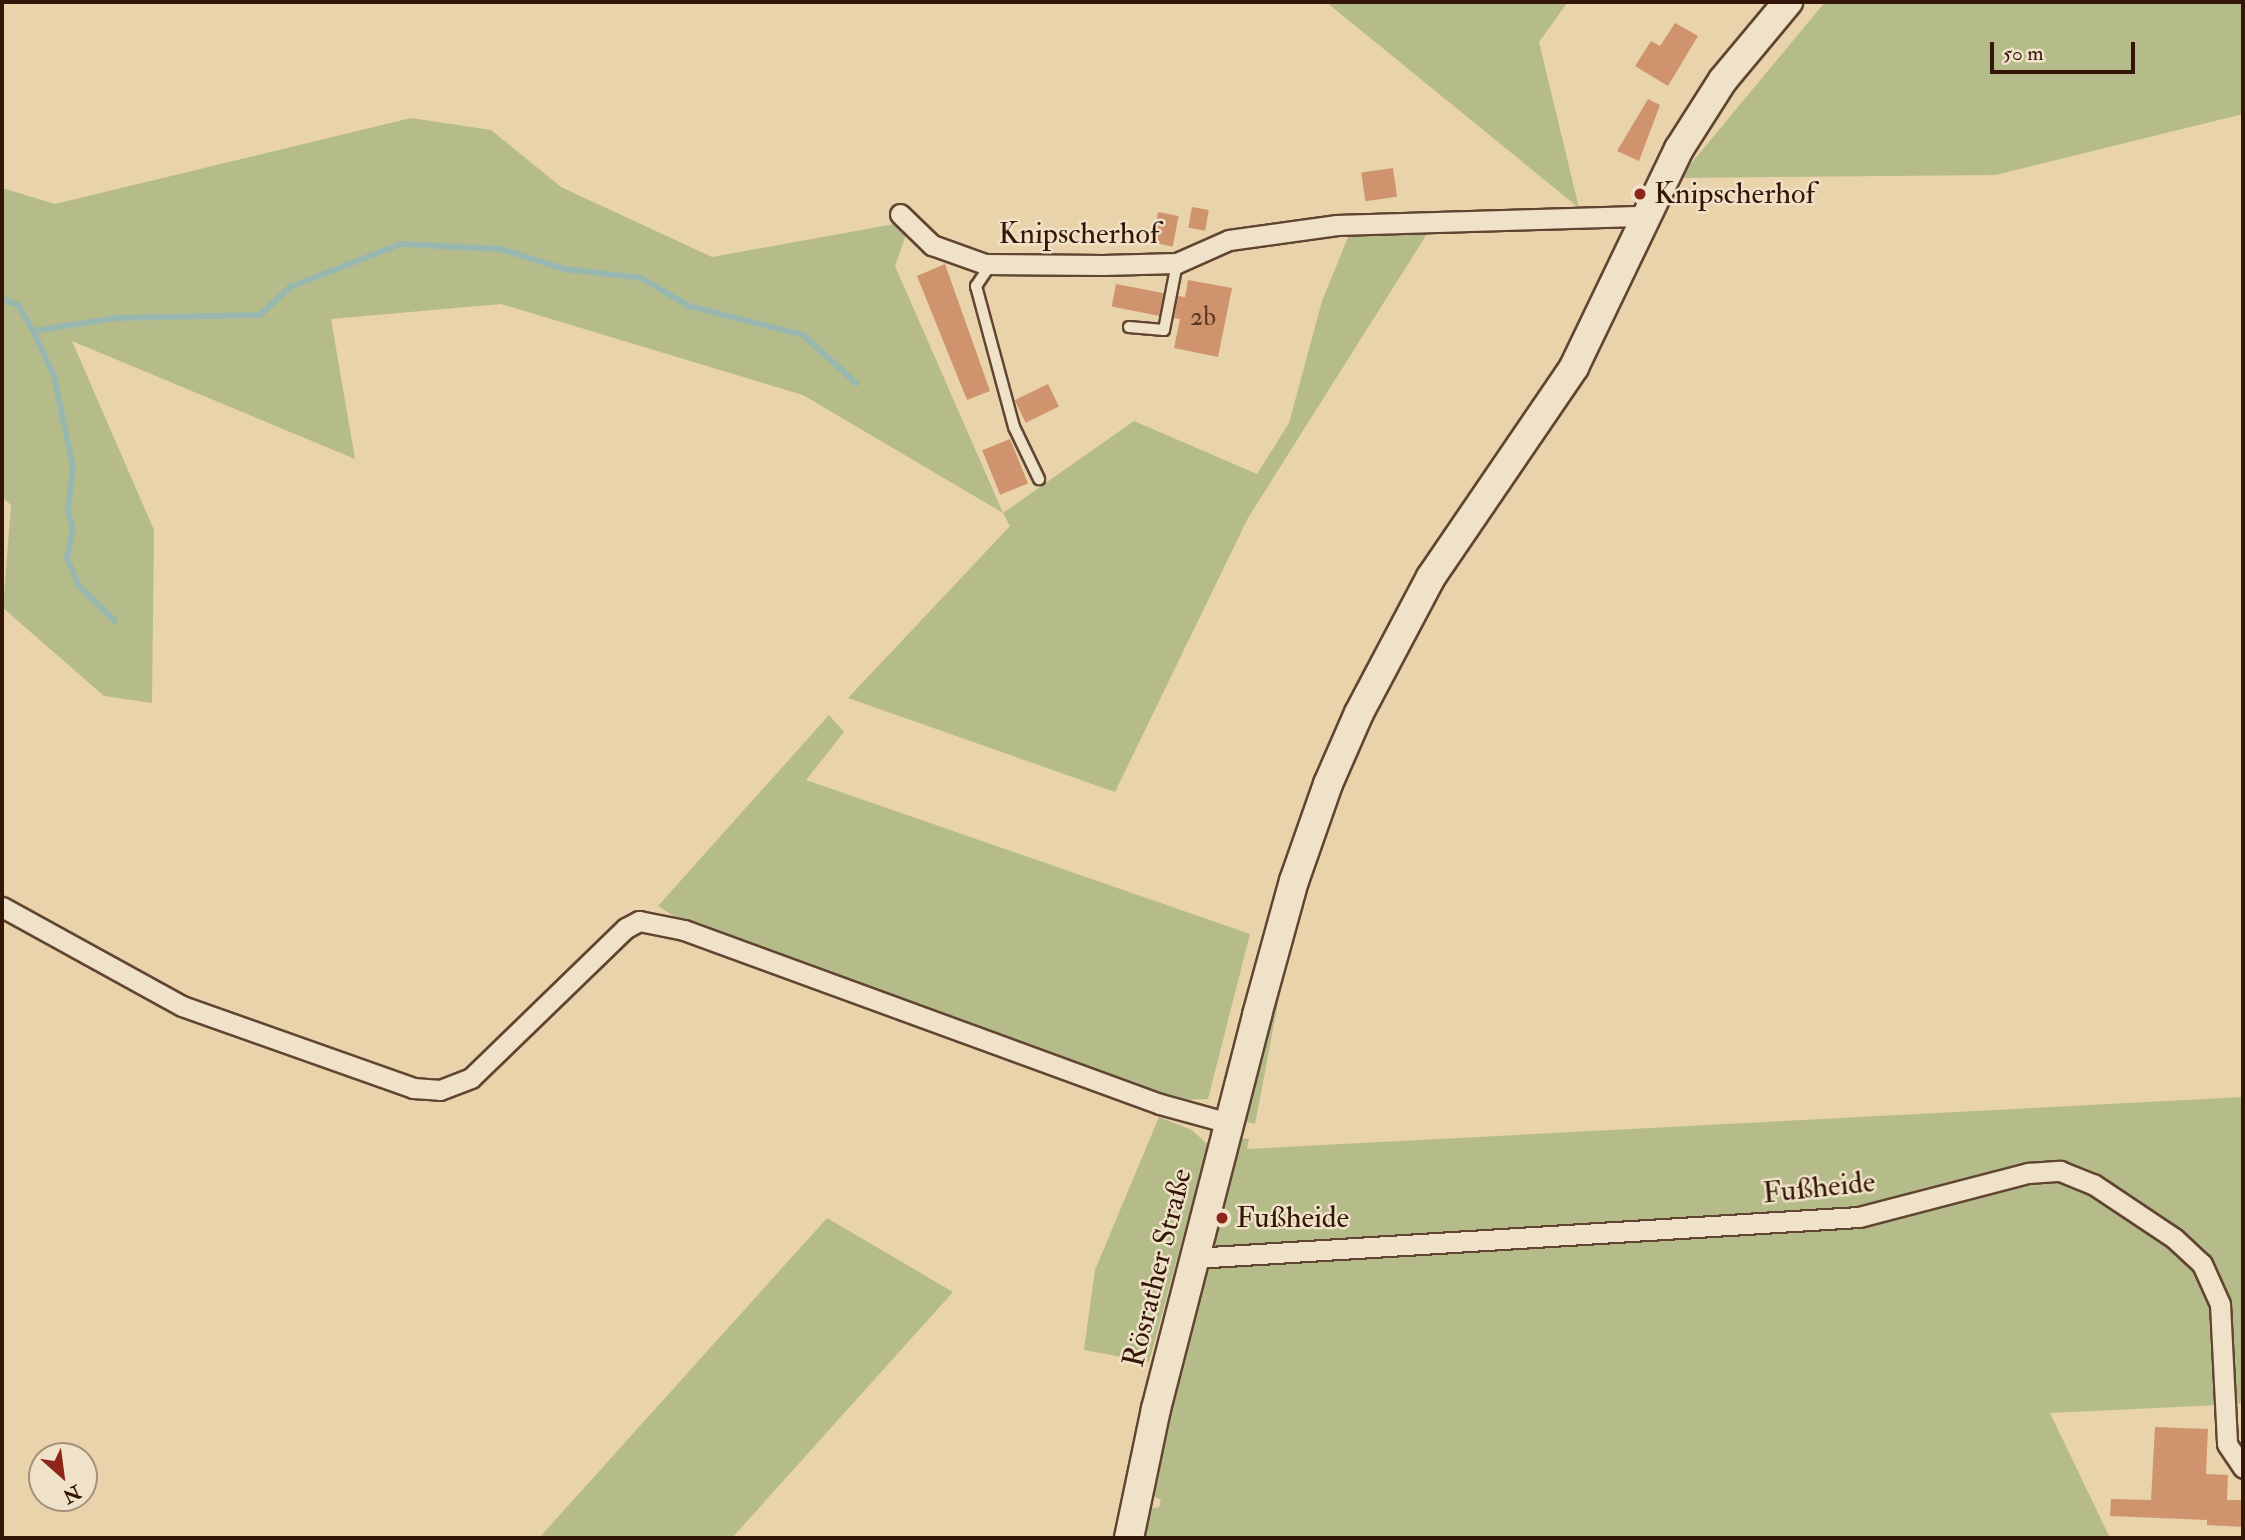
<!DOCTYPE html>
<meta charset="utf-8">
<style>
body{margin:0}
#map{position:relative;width:2245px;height:1540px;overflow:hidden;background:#e8d3ab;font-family:"IM FELL Double Pica",serif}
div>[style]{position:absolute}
.green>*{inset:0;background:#b5bc8a}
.stream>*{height:6px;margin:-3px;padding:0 3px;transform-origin:3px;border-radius:3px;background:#98b7af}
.building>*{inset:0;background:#cf946e;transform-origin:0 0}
.roads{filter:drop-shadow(2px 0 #614532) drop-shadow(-2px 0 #614532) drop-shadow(0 2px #614532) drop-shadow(0 -2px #614532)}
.lane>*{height:10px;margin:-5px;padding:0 5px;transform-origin:5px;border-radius:5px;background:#f0e2c8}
.street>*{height:19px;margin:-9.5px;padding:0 9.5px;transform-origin:9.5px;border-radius:9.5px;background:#f0e2c8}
.secondary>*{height:28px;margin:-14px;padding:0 14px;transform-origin:14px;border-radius:14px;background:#f0e2c8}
.dots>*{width:19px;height:19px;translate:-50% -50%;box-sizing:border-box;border:4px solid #f0e2c8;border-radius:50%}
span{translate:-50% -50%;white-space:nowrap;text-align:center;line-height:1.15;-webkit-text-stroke:5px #f0e2c8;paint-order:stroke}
.number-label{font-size:26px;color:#5b3622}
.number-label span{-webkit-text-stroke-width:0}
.poi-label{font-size:30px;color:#341609}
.left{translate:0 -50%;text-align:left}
.street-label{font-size:30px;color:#341609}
.frame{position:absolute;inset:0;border:4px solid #341609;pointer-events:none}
.north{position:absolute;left:28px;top:1442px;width:70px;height:70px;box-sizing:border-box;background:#f0e2c8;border:2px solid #a5907c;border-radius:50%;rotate:152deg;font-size:19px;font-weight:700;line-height:28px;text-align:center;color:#341609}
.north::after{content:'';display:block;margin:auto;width:24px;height:32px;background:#8f2418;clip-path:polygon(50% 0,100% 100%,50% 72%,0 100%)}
.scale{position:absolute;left:1990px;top:42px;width:145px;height:32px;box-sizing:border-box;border:4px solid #341609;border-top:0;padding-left:9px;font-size:21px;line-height:24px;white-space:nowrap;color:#341609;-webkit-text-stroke:5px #f0e2c8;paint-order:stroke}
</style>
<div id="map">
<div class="green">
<div style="clip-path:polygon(1326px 2px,1568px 2px,1539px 42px,1579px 208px)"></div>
<div style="clip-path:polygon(1825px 2px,2243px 2px,2243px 114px,1995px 175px,1679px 178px)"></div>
<div style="clip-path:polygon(411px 118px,491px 130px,561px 187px,712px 257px,911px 221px,895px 266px,1003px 513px,1134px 421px,1257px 474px,1289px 423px,1322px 301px,1351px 230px,1432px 226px,1248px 518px,1115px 792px,848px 698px,1010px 526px,1003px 513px,803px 395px,501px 304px,331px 319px,355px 459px,72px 341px,154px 530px,152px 703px,104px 696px,3px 608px,11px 505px,2px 497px,2px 188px,55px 204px)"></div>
<div style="clip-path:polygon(829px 715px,844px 732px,806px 780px,1250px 934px,1208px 1099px,1180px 1100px,688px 925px,658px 906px)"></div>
<div style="clip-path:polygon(1289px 946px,1255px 1124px,1239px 1120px)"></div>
<div style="clip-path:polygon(2243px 1097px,2243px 1403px,2230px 1405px,2227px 1306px,2218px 1272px,2185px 1239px,2075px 1165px,2015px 1166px,1893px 1204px,1754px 1220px,1206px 1252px,1232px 1138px,1249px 1139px,1247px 1149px)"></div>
<div style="clip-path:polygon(1159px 1117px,1192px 1130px,1208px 1145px,1149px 1362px,1084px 1350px,1095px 1270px)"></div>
<div style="clip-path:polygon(2046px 1175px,2095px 1190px,2191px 1265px,2211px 1290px,2220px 1405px,2050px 1413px,2110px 1538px,1139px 1538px,1144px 1510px,1159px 1507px,1161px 1500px,1147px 1493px,1204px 1271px,1221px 1262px,1860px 1222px)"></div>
<div style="clip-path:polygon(827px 1218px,953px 1292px,732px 1538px,539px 1538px)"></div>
</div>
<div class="stream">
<div style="left:2px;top:299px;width:17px;rotate:21deg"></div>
<div style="left:18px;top:305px;width:30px;rotate:60deg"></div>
<div style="left:33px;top:331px;width:85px;rotate:-8.8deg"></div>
<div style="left:117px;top:318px;width:143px;rotate:-1.2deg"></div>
<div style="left:260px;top:315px;width:41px;rotate:-43deg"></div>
<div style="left:290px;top:287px;width:119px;rotate:-21.2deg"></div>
<div style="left:401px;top:244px;width:100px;rotate:2.9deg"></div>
<div style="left:501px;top:249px;width:66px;rotate:17.6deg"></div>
<div style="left:564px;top:269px;width:78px;rotate:6.7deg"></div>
<div style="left:641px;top:278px;width:56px;rotate:30.3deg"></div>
<div style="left:689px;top:306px;width:118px;rotate:14.3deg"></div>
<div style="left:803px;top:335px;width:72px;rotate:42.2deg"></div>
<div style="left:33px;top:331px;width:50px;rotate:65deg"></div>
<div style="left:54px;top:376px;width:93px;rotate:78.2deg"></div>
<div style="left:73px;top:467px;width:44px;rotate:96.5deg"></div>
<div style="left:68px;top:511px;width:18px;rotate:74deg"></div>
<div style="left:73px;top:528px;width:31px;rotate:101deg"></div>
<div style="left:67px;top:558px;width:30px;rotate:67deg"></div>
<div style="left:79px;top:586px;width:50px;rotate:44.2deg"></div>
</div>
<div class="building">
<div style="clip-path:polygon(1675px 23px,1698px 36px,1668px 86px,1635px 66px,1651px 41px,1660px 46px)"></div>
<div style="clip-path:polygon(1648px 99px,1660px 105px,1639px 161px,1617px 151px)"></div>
<div style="left:1393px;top:168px;width:29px;height:32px;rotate:82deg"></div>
<div style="left:1192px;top:207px;width:17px;height:21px;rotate:10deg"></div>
<div style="left:1158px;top:212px;width:21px;height:31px;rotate:11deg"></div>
<div style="clip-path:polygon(945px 264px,990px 391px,967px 400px,917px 276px)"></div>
<div style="clip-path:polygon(1188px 280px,1232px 288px,1218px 357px,1174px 348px,1180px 319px,1174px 318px,1178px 296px,1185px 297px)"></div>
<div style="left:1116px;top:284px;width:49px;height:23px;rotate:11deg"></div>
<div style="left:1048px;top:384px;width:25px;height:37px;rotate:64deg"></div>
<div style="left:1010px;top:439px;width:48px;height:30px;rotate:68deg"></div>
<div style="clip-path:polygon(2155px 1427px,2208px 1429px,2206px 1474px,2228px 1475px,2227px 1500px,2243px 1500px,2243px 1527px,2207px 1525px,2207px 1520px,2110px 1516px,2111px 1499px,2151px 1500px)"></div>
</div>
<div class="roads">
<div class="lane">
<div style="left:991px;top:264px;width:27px;rotate:124deg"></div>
<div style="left:976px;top:286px;width:146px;rotate:74.9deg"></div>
<div style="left:1014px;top:427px;width:58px;rotate:64.3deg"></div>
<div style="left:1129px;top:327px;width:35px;rotate:5deg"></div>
<div style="left:1164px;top:330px;width:68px;rotate:-79deg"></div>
</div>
<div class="street">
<div style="left:900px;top:214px;width:45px;rotate:44.1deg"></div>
<div style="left:932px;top:245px;width:56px;rotate:19.7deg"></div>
<div style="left:985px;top:264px;width:118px;rotate:0.5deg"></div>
<div style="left:1103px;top:265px;width:74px;rotate:-1.5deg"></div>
<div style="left:1177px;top:263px;width:57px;rotate:-23.9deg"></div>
<div style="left:1229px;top:240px;width:109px;rotate:-7.9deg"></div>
<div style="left:1337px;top:225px;width:308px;rotate:-1.7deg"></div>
<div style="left:2px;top:907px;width:205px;rotate:28.8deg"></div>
<div style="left:182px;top:1006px;width:245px;rotate:19.5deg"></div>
<div style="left:413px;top:1088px;width:27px;rotate:4deg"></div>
<div style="left:440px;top:1090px;width:33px;rotate:-21deg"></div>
<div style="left:471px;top:1078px;width:216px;rotate:-44.1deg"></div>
<div style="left:626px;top:928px;width:15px;rotate:-28deg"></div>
<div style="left:639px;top:921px;width:46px;rotate:11.3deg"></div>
<div style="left:684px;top:930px;width:507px;rotate:20.08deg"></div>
<div style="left:1160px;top:1104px;width:72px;rotate:15.4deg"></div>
<div style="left:1194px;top:1258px;width:666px;rotate:-3.53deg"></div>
<div style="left:1859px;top:1217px;width:175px;rotate:-14.6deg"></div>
<div style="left:2028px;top:1173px;width:32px;rotate:-4deg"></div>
<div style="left:2060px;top:1171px;width:35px;rotate:22deg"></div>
<div style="left:2093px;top:1184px;width:97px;rotate:33.7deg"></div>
<div style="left:2174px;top:1238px;width:38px;rotate:43deg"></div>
<div style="left:2202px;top:1264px;width:44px;rotate:65.8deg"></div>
<div style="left:2220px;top:1304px;width:140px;rotate:87.1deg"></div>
<div style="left:2227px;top:1444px;width:29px;rotate:56deg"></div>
</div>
<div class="secondary">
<div style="left:1129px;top:1538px;width:132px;rotate:-78.2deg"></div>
<div style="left:1156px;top:1409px;width:407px;rotate:-75.6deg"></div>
<div style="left:1257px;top:1015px;width:139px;rotate:-74.6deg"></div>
<div style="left:1294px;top:881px;width:103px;rotate:-70.7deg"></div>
<div style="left:1328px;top:784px;width:77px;rotate:-66.4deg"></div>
<div style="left:1359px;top:713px;width:154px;rotate:-62.1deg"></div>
<div style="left:1431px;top:577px;width:254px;rotate:-55.7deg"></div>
<div style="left:1574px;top:367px;width:242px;rotate:-64.3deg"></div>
<div style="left:1679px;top:149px;width:82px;rotate:-57.5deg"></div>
<div style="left:1723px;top:80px;width:102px;rotate:-50.2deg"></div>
</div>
</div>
<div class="dots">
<div style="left:1640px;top:194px;background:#8f2418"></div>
<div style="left:1222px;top:1218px;background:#8f2418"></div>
</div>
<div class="number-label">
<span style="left:1203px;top:318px">2b</span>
</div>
<div class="poi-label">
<span class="left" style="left:1654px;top:194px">Knipscherhof</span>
<span class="left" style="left:1236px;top:1218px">Fußheide</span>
</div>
<div class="street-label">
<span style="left:1079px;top:234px">Knipscherhof</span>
<span style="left:1819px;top:1188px;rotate:-6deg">Fußheide</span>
<span style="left:1158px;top:1268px;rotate:-76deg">Rösrather Straße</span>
</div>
<div class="frame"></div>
<div class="north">N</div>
<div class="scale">50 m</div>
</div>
